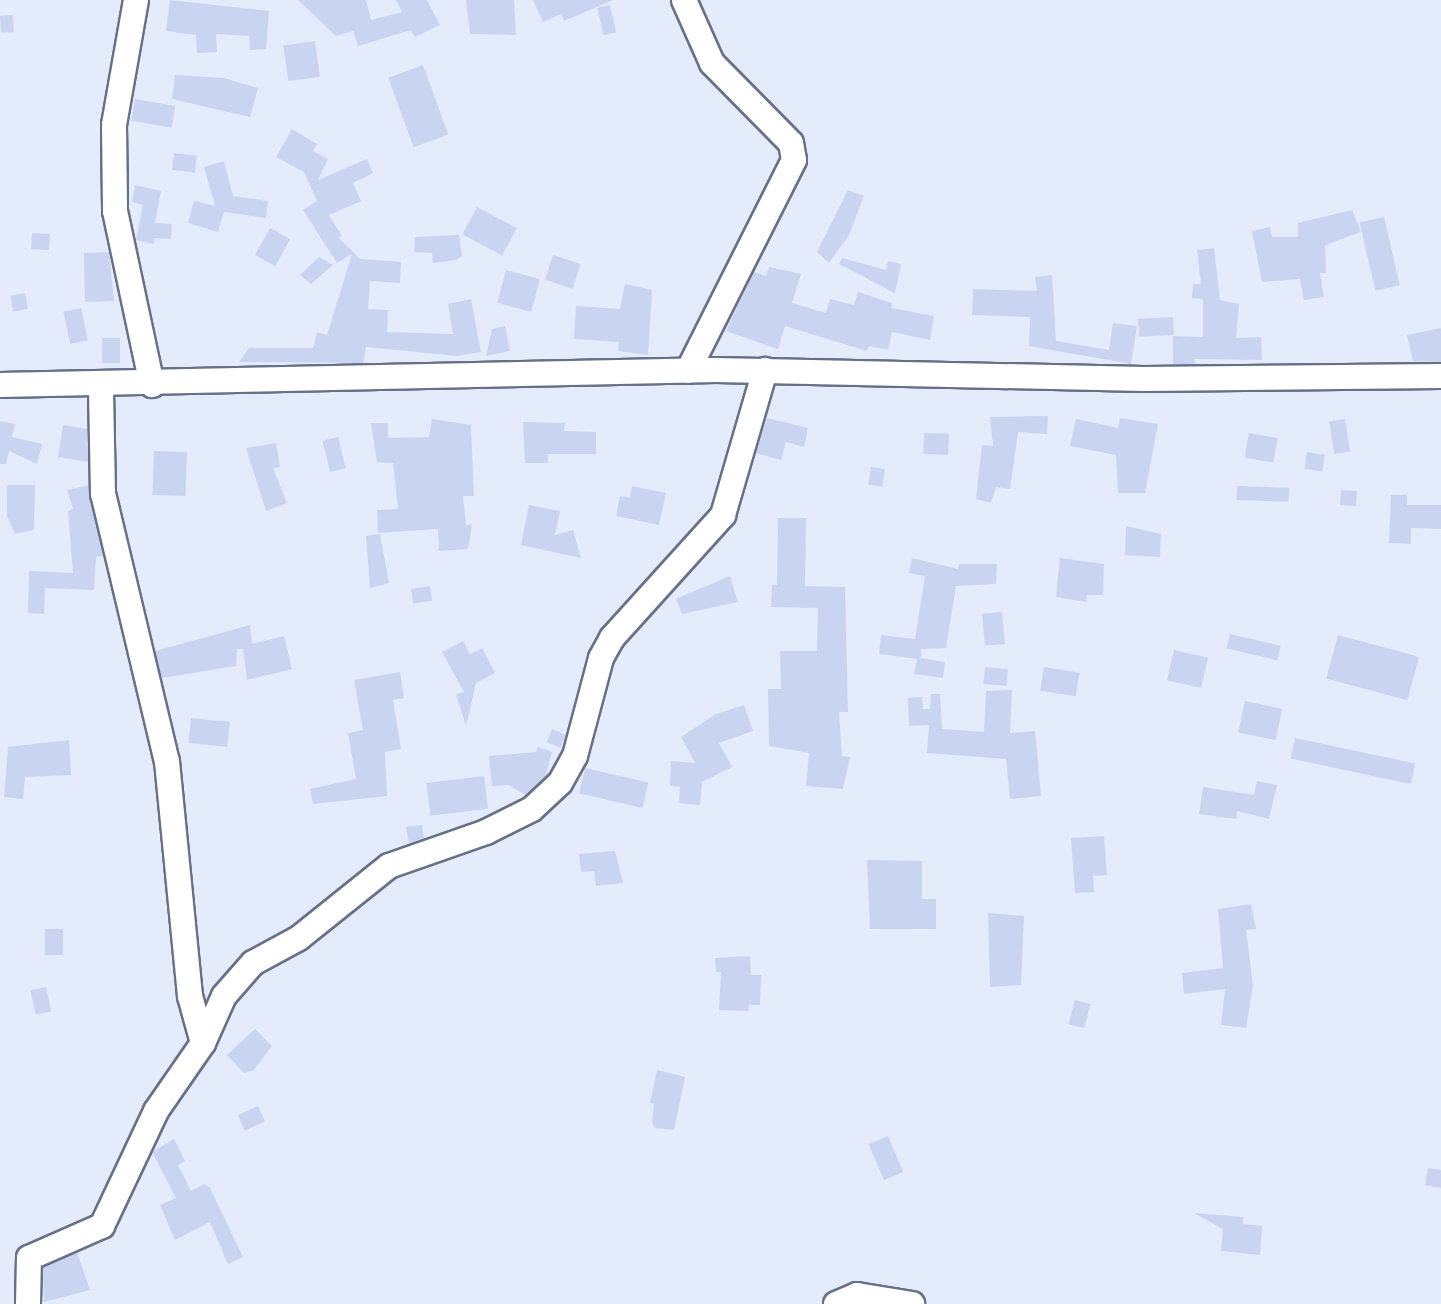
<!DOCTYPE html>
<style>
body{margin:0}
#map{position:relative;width:1441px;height:1304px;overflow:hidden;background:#e4ebfb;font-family:Karla,sans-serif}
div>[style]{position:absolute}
.building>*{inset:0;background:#c9d5f0;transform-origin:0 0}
.roads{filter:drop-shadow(2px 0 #667188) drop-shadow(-2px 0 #667188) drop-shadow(0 2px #667188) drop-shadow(0 -2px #667188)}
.minor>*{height:24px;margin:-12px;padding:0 12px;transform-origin:12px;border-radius:12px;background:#fff}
span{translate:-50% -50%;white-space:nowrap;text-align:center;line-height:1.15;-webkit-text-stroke:4.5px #fff;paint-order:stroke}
</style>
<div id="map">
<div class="building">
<div style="clip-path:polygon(170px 0,269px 11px,266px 49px,250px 50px,249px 36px,216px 34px,217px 52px,197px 53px,196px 35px,166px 31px)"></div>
<div style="clip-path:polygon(298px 0,366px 0,371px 20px,402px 12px,396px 0,427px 0,440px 25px,415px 37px,411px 30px,358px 46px,353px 31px,336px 36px)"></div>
<div style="clip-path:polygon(466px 0,514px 0,516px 35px,470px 34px)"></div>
<div style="clip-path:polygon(533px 0,613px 0,564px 21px,561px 14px,543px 22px)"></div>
<div style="left:610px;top:5px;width:28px;height:13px;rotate:77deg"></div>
<div style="left:13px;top:15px;width:17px;height:13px;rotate:87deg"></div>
<div style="left:315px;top:41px;width:36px;height:32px;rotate:82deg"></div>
<div style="left:423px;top:65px;width:74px;height:37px;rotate:70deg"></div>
<div style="clip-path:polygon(175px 75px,224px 78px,258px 88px,250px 117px,172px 99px)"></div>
<div style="left:135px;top:99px;width:41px;height:22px;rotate:10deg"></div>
<div style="clip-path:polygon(292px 129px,317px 144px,313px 151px,328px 159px,318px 180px,367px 159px,373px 173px,353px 183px,361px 201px,329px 215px,342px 236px,338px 237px,360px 259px,401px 262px,400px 283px,370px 281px,368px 309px,388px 310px,387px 332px,453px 334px,448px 304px,471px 299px,481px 352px,457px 356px,366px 347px,363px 363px,239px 362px,249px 348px,313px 348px,317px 332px,327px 335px,352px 254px,337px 263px,303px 210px,317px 201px,304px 172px,276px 157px)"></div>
<div style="left:174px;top:153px;width:23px;height:17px;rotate:7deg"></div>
<div style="clip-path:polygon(224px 161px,233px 196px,268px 201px,266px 218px,224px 212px,218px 232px,188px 223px,194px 201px,215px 206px,204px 167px)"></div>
<div style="clip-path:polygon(135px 185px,161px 191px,155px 223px,172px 224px,171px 239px,155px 238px,153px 244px,136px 240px,143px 205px,132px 202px)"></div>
<div style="clip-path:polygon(848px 190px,864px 196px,849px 235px,829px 263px,817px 252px)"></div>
<div style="left:477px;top:207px;width:45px;height:31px;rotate:28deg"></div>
<div style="clip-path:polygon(1352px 210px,1361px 232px,1325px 245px,1326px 273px,1320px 273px,1324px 297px,1304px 300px,1300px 279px,1262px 282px,1252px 231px,1270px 227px,1272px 237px,1298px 237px,1298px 223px)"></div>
<div style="left:1384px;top:217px;width:70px;height:25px;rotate:77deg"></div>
<div style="left:270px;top:228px;width:23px;height:31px;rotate:29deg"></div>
<div style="left:32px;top:233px;width:18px;height:16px;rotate:3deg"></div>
<div style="clip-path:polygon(459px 235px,462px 256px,456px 260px,433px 263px,432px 253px,414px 252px,415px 237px)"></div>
<div style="clip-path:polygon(1214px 248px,1220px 300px,1239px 304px,1236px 338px,1261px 337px,1262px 360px,1195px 359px,1195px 364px,1173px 364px,1173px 336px,1203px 337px,1203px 299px,1192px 298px,1193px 284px,1201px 284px,1197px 250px)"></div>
<div style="clip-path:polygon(109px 252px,114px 301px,85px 302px,84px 253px)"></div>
<div style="left:553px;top:255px;width:29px;height:26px;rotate:18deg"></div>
<div style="clip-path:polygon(319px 257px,333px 265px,311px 284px,300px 275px)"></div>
<div style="clip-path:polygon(842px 258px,886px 270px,888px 261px,901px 264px,895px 293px,839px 264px)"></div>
<div style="clip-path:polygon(769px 267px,801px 274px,792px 303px,826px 313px,830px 299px,854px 305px,858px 292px,892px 303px,891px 308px,934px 316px,930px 340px,892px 332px,888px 350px,869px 346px,867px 351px,785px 326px,778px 349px,726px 331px,754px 272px,766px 276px)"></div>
<div style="left:506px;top:270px;width:35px;height:34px;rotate:15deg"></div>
<div style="clip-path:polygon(1052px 275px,1056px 341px,1109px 350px,1113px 323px,1137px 326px,1131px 364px,1029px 346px,1030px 317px,972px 315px,973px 289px,1037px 291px,1035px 277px)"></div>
<div style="clip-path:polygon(625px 284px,652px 290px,648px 355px,618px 351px,619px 342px,574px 339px,576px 306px,620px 309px)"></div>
<div style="left:25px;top:293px;width:16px;height:15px;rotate:79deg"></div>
<div style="left:81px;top:308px;width:33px;height:18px;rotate:78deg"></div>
<div style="left:1173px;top:317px;width:18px;height:35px;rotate:87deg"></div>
<div style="clip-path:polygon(505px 326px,510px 351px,486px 356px,492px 329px)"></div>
<div style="clip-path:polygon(1441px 328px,1441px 362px,1413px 361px,1407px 335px)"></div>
<div style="left:120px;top:338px;width:25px;height:18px;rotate:90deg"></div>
<div style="clip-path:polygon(1048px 416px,1047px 434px,1018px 432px,1010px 489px,996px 487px,991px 503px,976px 499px,982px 445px,993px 446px,990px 417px)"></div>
<div style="clip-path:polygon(767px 418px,808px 428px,804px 447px,786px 442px,781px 460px,756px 453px)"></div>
<div style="clip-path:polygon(1120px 418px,1158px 424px,1145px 493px,1118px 493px,1116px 455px,1070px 446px,1076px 419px,1118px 428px)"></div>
<div style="clip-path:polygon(432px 419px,471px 425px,474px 496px,463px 496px,466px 525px,472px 524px,468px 549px,439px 551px,438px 529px,378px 533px,377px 510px,398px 509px,393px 463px,377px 462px,371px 423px,388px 423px,388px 438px,429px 437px)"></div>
<div style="left:1345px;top:419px;width:33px;height:16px;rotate:81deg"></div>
<div style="clip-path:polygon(0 421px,15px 424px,12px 437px,42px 444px,37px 464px,9px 451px,6px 464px,0 464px)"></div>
<div style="clip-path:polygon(523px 422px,565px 423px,564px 431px,596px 432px,596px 454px,548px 454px,548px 463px,525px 463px)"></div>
<div style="clip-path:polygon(63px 425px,88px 429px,88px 462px,58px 457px)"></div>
<div style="left:924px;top:433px;width:25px;height:21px;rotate:2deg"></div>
<div style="left:1249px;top:433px;width:29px;height:25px;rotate:10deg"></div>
<div style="left:338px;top:437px;width:32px;height:16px;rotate:76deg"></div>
<div style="clip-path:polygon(276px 443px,280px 467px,273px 468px,287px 503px,266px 511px,246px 448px)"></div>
<div style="left:154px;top:451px;width:33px;height:44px;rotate:2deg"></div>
<div style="left:1307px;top:452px;width:18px;height:17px;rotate:9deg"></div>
<div style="left:871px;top:467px;width:14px;height:18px;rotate:8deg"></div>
<div style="clip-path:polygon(7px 485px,35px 485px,34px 530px,15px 534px,7px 516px)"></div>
<div style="clip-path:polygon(89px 485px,103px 556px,96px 557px,94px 590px,45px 588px,44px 614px,28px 613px,29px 571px,73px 573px,68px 511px,73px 509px,67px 490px)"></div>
<div style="clip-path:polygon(632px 486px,666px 493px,659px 525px,616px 516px,620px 496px,630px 498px)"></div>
<div style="left:1237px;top:486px;width:52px;height:14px;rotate:2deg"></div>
<div style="left:1341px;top:490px;width:16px;height:15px;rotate:4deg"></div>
<div style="clip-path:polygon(1391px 495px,1407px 495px,1407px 505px,1441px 505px,1441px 529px,1411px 528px,1411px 544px,1389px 543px)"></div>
<div style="clip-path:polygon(529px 505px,560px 511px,555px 535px,573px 530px,581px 558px,521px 545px)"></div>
<div style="clip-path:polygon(778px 518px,806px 518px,805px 586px,845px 587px,848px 712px,839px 712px,842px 756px,850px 757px,843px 789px,806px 786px,809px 753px,769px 746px,768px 689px,781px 689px,780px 651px,817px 651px,818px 608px,771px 607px,772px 585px,777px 585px)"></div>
<div style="clip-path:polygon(1126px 526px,1161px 534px,1160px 557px,1125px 555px)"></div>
<div style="clip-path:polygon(380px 534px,389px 583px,370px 588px,366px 536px)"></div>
<div style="clip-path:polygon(912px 558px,958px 569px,959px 564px,997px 564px,996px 584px,956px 586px,946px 648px,921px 649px,921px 658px,945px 662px,943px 678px,914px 674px,917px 659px,879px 654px,881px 635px,915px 639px,925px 576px,909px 573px)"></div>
<div style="clip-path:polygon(1060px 558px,1104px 564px,1103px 595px,1087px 595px,1086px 602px,1056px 597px)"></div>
<div style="clip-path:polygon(730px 576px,738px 602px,682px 614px,676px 599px)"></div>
<div style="left:430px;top:586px;width:15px;height:19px;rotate:82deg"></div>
<div style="left:1002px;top:612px;width:32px;height:20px;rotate:85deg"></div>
<div style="clip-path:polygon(250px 625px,252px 644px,284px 636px,292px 669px,247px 680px,243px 649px,237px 649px,236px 666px,162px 678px,155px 651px)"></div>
<div style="left:1230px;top:634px;width:52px;height:15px;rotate:13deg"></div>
<div style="left:1338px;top:635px;width:84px;height:45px;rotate:15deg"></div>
<div style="clip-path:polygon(463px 641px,470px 654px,482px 648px,495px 673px,476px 683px,466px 726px,456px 694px,464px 692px,442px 652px)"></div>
<div style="left:1174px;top:650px;width:35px;height:31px;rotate:13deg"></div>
<div style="left:985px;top:667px;width:23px;height:17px;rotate:5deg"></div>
<div style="left:1044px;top:667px;width:36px;height:24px;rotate:9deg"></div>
<div style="clip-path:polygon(400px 672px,404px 698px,393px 700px,401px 749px,385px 752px,387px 796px,313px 804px,310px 789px,356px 779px,348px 733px,363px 730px,354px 680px)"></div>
<div style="clip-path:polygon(1012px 690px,1010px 733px,1035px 731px,1041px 796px,1010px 799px,1006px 759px,927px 753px,929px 725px,909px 726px,908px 698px,922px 697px,923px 709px,930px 709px,931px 694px,940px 694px,942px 729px,984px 732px,986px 691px)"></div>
<div style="left:1245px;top:701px;width:38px;height:32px;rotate:12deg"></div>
<div style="clip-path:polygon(744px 705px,753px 731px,719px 743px,732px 767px,702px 782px,700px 805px,679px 803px,680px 787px,670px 786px,671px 761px,695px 763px,681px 737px,716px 714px)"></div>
<div style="left:191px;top:718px;width:39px;height:25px;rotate:6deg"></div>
<div style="left:552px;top:729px;width:15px;height:14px;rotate:23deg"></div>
<div style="left:1295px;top:738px;width:123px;height:21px;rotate:12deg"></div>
<div style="clip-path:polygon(69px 740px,71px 775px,25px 777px,23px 799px,4px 797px,8px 747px)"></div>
<div style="clip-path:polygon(538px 747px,552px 752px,546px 776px,526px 795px,508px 785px,492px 786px,489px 756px,536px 752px)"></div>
<div style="left:585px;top:768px;width:65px;height:26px;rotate:13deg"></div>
<div style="left:484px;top:776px;width:33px;height:58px;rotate:83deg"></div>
<div style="clip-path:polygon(1257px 781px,1277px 785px,1269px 819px,1237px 811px,1236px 819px,1199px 814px,1203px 787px,1254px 795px)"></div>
<div style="clip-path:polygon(422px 825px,424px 839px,409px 843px,406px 827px)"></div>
<div style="clip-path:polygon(1104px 836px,1107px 875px,1093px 876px,1094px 892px,1075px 893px,1071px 838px)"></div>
<div style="clip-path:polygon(615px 851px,623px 883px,596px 886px,594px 871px,581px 872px,579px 854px)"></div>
<div style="clip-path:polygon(867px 860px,922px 861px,922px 899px,936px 899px,936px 929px,870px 929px)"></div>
<div style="clip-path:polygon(1251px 904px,1256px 929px,1246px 930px,1253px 986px,1246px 1028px,1221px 1025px,1225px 989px,1184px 994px,1182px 973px,1223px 968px,1218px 909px)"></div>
<div style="clip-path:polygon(988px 913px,1024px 916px,1021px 985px,990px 987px)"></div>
<div style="left:45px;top:929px;width:18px;height:26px"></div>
<div style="clip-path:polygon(750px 956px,751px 975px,761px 975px,760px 1005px,749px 1005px,748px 1011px,719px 1010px,721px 972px,716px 972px,715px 958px)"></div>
<div style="left:46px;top:987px;width:25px;height:16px;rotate:78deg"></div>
<div style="left:1075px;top:1000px;width:16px;height:25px;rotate:15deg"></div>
<div style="clip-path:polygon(255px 1029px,272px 1046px,254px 1070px,244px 1073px,227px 1055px)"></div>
<div style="clip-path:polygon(657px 1070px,685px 1077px,674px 1130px,655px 1128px,652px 1122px,654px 1104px,650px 1103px)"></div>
<div style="left:258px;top:1106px;width:17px;height:22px;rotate:66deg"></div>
<div style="left:888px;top:1136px;width:39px;height:21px;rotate:67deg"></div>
<div style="clip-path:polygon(174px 1139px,185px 1161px,178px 1165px,191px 1191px,204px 1184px,210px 1188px,243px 1257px,228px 1264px,210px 1222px,175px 1240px,160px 1205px,176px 1198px,152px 1152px)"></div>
<div style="clip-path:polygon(1428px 1168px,1441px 1170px,1441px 1188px,1425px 1185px)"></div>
<div style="clip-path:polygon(1194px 1213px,1243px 1217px,1243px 1224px,1262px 1226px,1260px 1255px,1221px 1251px,1223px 1229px)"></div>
<div style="clip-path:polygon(77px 1252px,90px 1290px,44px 1302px,43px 1267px)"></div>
</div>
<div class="roads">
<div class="minor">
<div style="left:136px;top:0;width:127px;rotate:100deg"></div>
<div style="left:114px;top:125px;width:86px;rotate:89.3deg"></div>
<div style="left:115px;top:211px;width:178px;rotate:78deg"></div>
<div style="left:684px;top:0;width:69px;rotate:66deg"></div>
<div style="left:712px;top:63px;width:112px;rotate:45.4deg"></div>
<div style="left:791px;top:143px;width:17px;rotate:80deg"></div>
<div style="left:794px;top:160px;width:236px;rotate:116.7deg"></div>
<div style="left:0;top:385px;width:716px;rotate:-1.2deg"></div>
<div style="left:716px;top:370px;width:428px;rotate:1.2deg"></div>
<div style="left:1144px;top:379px;width:297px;rotate:-0.6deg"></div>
<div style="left:203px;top:1043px;width:51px;rotate:-65.9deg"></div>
<div style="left:224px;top:996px;width:44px;rotate:-48.7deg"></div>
<div style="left:253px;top:963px;width:52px;rotate:-28.5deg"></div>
<div style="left:299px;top:938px;width:115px;rotate:-38.7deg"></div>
<div style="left:389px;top:866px;width:103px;rotate:-19.3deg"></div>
<div style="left:486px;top:832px;width:51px;rotate:-26.6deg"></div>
<div style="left:532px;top:809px;width:38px;rotate:-43deg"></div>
<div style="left:560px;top:783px;width:31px;rotate:-61deg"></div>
<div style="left:575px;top:756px;width:101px;rotate:-75.1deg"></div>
<div style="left:601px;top:658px;width:23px;rotate:-61deg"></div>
<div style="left:612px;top:638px;width:166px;rotate:-47.9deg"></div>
<div style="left:723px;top:515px;width:151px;rotate:-73.8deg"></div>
<div style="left:28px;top:1304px;width:46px;rotate:-88.8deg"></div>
<div style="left:29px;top:1258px;width:80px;rotate:-23.7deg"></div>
<div style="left:102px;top:1226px;width:127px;rotate:-64.8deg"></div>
<div style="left:156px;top:1111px;width:83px;rotate:-55.3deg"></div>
<div style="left:203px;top:1043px;width:49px;rotate:-105.5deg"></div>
<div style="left:190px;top:996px;width:235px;rotate:-95.6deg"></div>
<div style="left:167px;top:762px;width:276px;rotate:-103.4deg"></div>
<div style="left:103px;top:494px;width:107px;rotate:-91.1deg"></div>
<div style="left:836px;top:1304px;width:23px;rotate:-23deg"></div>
<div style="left:857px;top:1295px;width:56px;rotate:9.3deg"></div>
</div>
</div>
</div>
